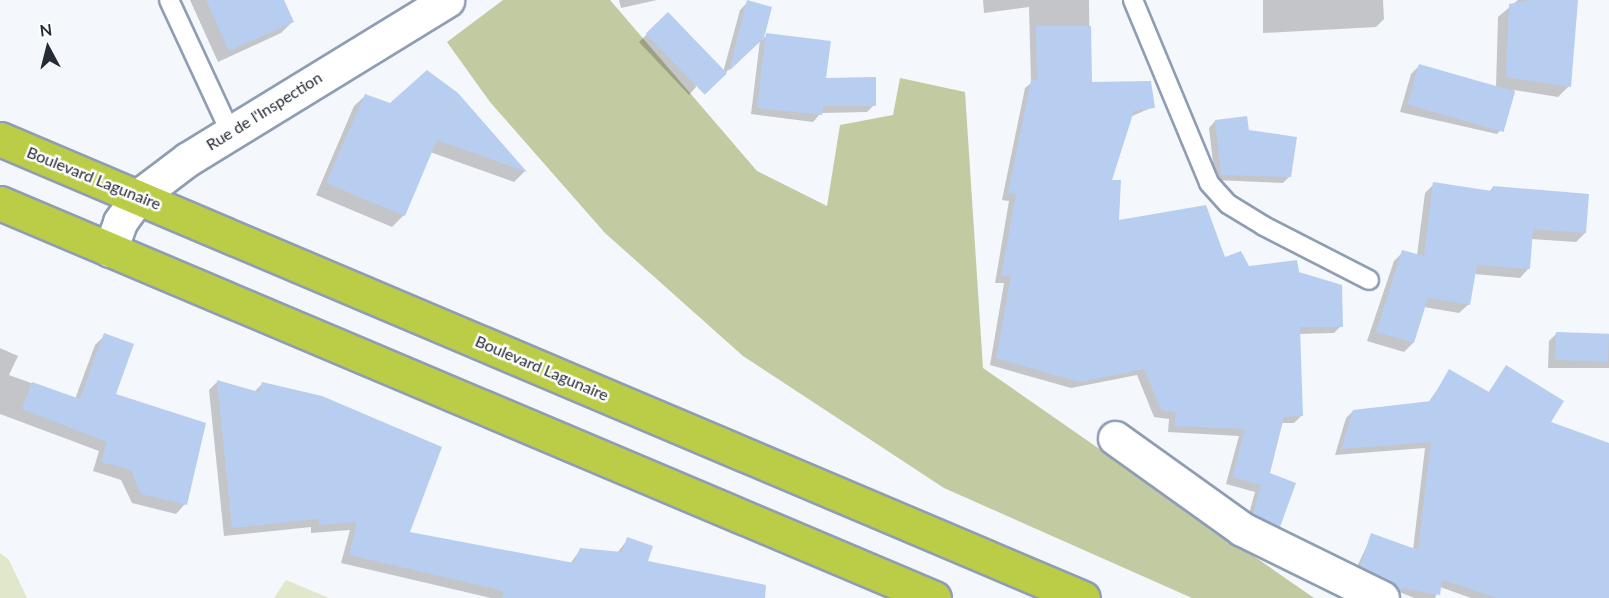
<!DOCTYPE html>
<style>
body{margin:0}
#map{position:relative;width:1609px;height:598px;overflow:hidden;background:#f4f7fc;font-family:Lato,sans-serif}
div>[style]{position:absolute}
.green>*{inset:0;background:#e1e7ca}
.forest>*{inset:0;background:#c2caa2}
.shadow>*{inset:0;background:#0003}
.building>*{inset:0;background:#b8cef1;transform-origin:0 0}
.roads{filter:drop-shadow(2px 0 #8f9db4) drop-shadow(-2px 0 #8f9db4) drop-shadow(0 2px #8f9db4) drop-shadow(0 -2px #8f9db4)}
.lane>*{height:18px;margin:-9px;padding:0 9px;transform-origin:9px;border-radius:9px;background:#fff}
.street>*{height:33px;margin:-16.5px;padding:0 16.5px;transform-origin:16.5px;border-radius:16.5px;background:#fff}
.secondary>*{height:33px;margin:-16.5px;padding:0 16.5px;transform-origin:16.5px;border-radius:16.5px;background:#fff}
.highway>*{height:33px;margin:-16.5px;padding:0 16.5px;transform-origin:16.5px;border-radius:16.5px;background:#bbcd47}
span{translate:-50% -50%;white-space:nowrap;text-align:center;line-height:1.15;-webkit-text-stroke:5px #fff;paint-order:stroke}
.street-label{font-size:16px;color:#252b34}
.north{position:absolute;left:18px;top:18px;width:60px;height:60px;-webkit-text-stroke:4px #fff;paint-order:stroke;rotate:353deg;font-size:16px;font-weight:700;line-height:24px;text-align:center;color:#252b34}
.north::after{content:'';display:block;margin:auto;width:21px;height:27px;background:#252b34;clip-path:polygon(50% 0,100% 100%,50% 72%,0 100%)}
</style>
<div id="map">
<div class="green">
<div style="clip-path:polygon(0 553px,9px 560px,27px 598px,0 598px)"></div>
<div style="clip-path:polygon(286px 580px,329px 598px,274px 598px)"></div>
</div>
<div class="forest">
<div style="clip-path:polygon(503px 0,610px 0,757px 171px,827px 206px,840px 125px,893px 115px,900px 78px,965px 92px,983px 368px,1314px 598px,1192px 598px,944px 488px,743px 356px,605px 233px,490px 102px,447px 42px)"></div>
</div>
<div class="shadow">
<div style="clip-path:polygon(190px 0,282px 0,292px 22px,281px 33px,218px 62px)"></div>
<div style="clip-path:polygon(619px 0,657px 0,621px 8px)"></div>
<div style="clip-path:polygon(983px 0,1089px 0,1090px 84px,1153px 107px,1130px 117px,1110px 181px,1117px 222px,1248px 267px,1298px 273px,1341px 326px,1334px 333px,1298px 334px,1301px 416px,1294px 423px,1281px 423px,1268px 474px,1279px 526px,1272px 533px,1247px 521px,1255px 492px,1226px 484px,1239px 436px,1168px 432px,1169px 419px,1154px 417px,1137px 375px,1071px 388px,990px 365px,1004px 283px,995px 283px,1009px 201px,1002px 200px,1025px 88px,1031px 83px,1029px 7px,984px 13px)"></div>
<div style="clip-path:polygon(1263px 0,1383px 0,1384px 19px,1376px 27px,1263px 33px)"></div>
<div style="clip-path:polygon(1518px 0,1577px 0,1569px 86px,1558px 97px,1514px 90px,1505px 126px,1497px 134px,1400px 112px,1411px 74px,1419px 66px,1496px 87px,1498px 17px)"></div>
<div style="clip-path:polygon(748px 2px,762px 40px,767px 35px,825px 80px,874px 105px,867px 112px,821px 113px,813px 122px,751px 114px,760px 40px,722px 76px,740px 10px)"></div>
<div style="clip-path:polygon(668px 14px,684px 31px,696px 87px,689px 95px,639px 42px)"></div>
<div style="clip-path:polygon(457px 94px,525px 171px,514px 182px,430px 152px,404px 215px,392px 227px,316px 195px,354px 106px,366px 95px,390px 105px)"></div>
<div style="clip-path:polygon(1215px 121px,1247px 131px,1290px 176px,1283px 183px,1215px 180px,1209px 128px)"></div>
<div style="clip-path:polygon(1434px 184px,1489px 192px,1493px 187px,1585px 233px,1576px 242px,1531px 239px,1529px 268px,1520px 278px,1474px 274px,1469px 304px,1459px 313px,1424px 307px,1413px 343px,1404px 352px,1367px 341px,1394px 261px,1403px 252px,1417px 255px,1425px 193px)"></div>
<div style="clip-path:polygon(1557px 333px,1609px 335px,1609px 368px,1548px 368px,1549px 341px)"></div>
<div style="clip-path:polygon(105px 335px,114px 395px,185px 504px,176px 514px,132px 503px,121px 480px,93px 471px,99px 451px,0 414px,0 348px,18px 356px,9px 375px,75px 399px,95px 345px)"></div>
<div style="clip-path:polygon(1507px 367px,1549px 422px,1499px 598px,1471px 598px,1440px 587px,1435px 598px,1414px 598px,1354px 573px,1372px 535px,1413px 550px,1425px 448px,1335px 455px,1346px 418px,1353px 411px,1428px 403px,1450px 371px,1488px 393px)"></div>
<div style="clip-path:polygon(217px 382px,254px 392px,262px 384px,408px 533px,570px 564px,580px 550px,617px 553px,628px 539px,646px 562px,723px 598px,491px 598px,341px 563px,350px 530px,311px 533px,311px 527px,224px 536px,209px 390px)"></div>
</div>
<div class="building">
<div style="clip-path:polygon(206px 0,284px 0,294px 22px,229px 51px)"></div>
<div style="clip-path:polygon(747px 0,772px 7px,764px 38px,729px 71px)"></div>
<div style="clip-path:polygon(1531px 0,1578px 0,1571px 87px,1506px 77px,1509px 4px)"></div>
<div style="left:668px;top:12px;width:85px;height:31px;rotate:46deg"></div>
<div style="clip-path:polygon(1036px 26px,1091px 26px,1092px 82px,1151px 81px,1155px 108px,1134px 111px,1112px 180px,1121px 180px,1119px 220px,1206px 205px,1225px 257px,1241px 251px,1249px 266px,1297px 260px,1299px 272px,1342px 285px,1343px 327px,1300px 327px,1303px 416px,1284px 417px,1270px 473px,1296px 483px,1280px 527px,1253px 514px,1261px 485px,1232px 477px,1245px 429px,1174px 426px,1176px 412px,1161px 410px,1144px 369px,1079px 382px,996px 358px,1011px 276px,1001px 276px,1016px 194px,1008px 193px,1031px 80px,1037px 80px)"></div>
<div style="clip-path:polygon(766px 33px,831px 41px,826px 78px,876px 77px,876px 106px,823px 106px,822px 115px,757px 108px)"></div>
<div style="left:1419px;top:64px;width:100px;height:42px;rotate:16deg"></div>
<div style="clip-path:polygon(427px 70px,458px 93px,527px 172px,437px 140px,405px 216px,326px 183px,365px 94px,390px 103px)"></div>
<div style="clip-path:polygon(1247px 116px,1249px 130px,1297px 137px,1291px 177px,1221px 175px,1215px 120px)"></div>
<div style="clip-path:polygon(1433px 182px,1492px 191px,1493px 186px,1589px 194px,1586px 233px,1533px 229px,1530px 269px,1477px 265px,1470px 305px,1428px 298px,1414px 343px,1376px 332px,1402px 250px,1424px 256px)"></div>
<div style="left:1556px;top:332px;width:53px;height:28px;rotate:2deg"></div>
<div style="clip-path:polygon(104px 333px,134px 344px,116px 394px,206px 423px,187px 505px,141px 494px,131px 470px,101px 462px,107px 442px,22px 409px,32px 382px,80px 399px)"></div>
<div style="clip-path:polygon(1506px 365px,1564px 401px,1551px 422px,1609px 443px,1609px 598px,1497px 598px,1442px 580px,1440px 595px,1402px 588px,1400px 592px,1360px 566px,1371px 533px,1418px 550px,1431px 442px,1341px 449px,1353px 410px,1431px 401px,1449px 369px,1489px 392px)"></div>
<div style="clip-path:polygon(217px 380px,259px 392px,262px 382px,322px 396px,442px 447px,410px 532px,574px 563px,580px 548px,622px 552px,627px 537px,653px 546px,648px 561px,766px 585px,765px 598px,502px 598px,504px 591px,349px 555px,357px 522px,319px 525px,319px 519px,232px 528px)"></div>
</div>
<div class="roads">
<div class="lane">
<div style="left:169px;top:0;width:142px;rotate:65.1deg"></div>
<div style="left:1133px;top:0;width:198px;rotate:67.4deg"></div>
<div style="left:1209px;top:183px;width:28px;rotate:48deg"></div>
<div style="left:1228px;top:204px;width:42px;rotate:31.4deg"></div>
<div style="left:1264px;top:226px;width:118px;rotate:27.2deg"></div>
</div>
<div class="street">
<div style="left:1115px;top:438px;width:156px;rotate:35.6deg"></div>
<div style="left:1242px;top:529px;width:156px;rotate:26.2deg"></div>
</div>
<div class="secondary">
<div style="left:110px;top:250px;width:30px;rotate:-70deg"></div>
<div style="left:120px;top:222px;width:32px;rotate:-54deg"></div>
<div style="left:139px;top:196px;width:61px;rotate:-37.1deg"></div>
<div style="left:188px;top:159px;width:304px;rotate:-31.5deg"></div>
</div>
<div class="highway">
<div style="left:0;top:139px;width:1176px;rotate:22.97deg"></div>
<div style="left:0;top:203px;width:1014px;rotate:22.92deg"></div>
</div>
</div>
<div class="street-label">
<span style="left:264px;top:111px;rotate:-32deg">Rue de l'Inspection</span>
<span style="left:94px;top:178px;rotate:22deg">Boulevard Lagunaire</span>
<span style="left:542px;top:368px;rotate:23deg">Boulevard Lagunaire</span>
</div>
<div class="north">N</div>
</div>
